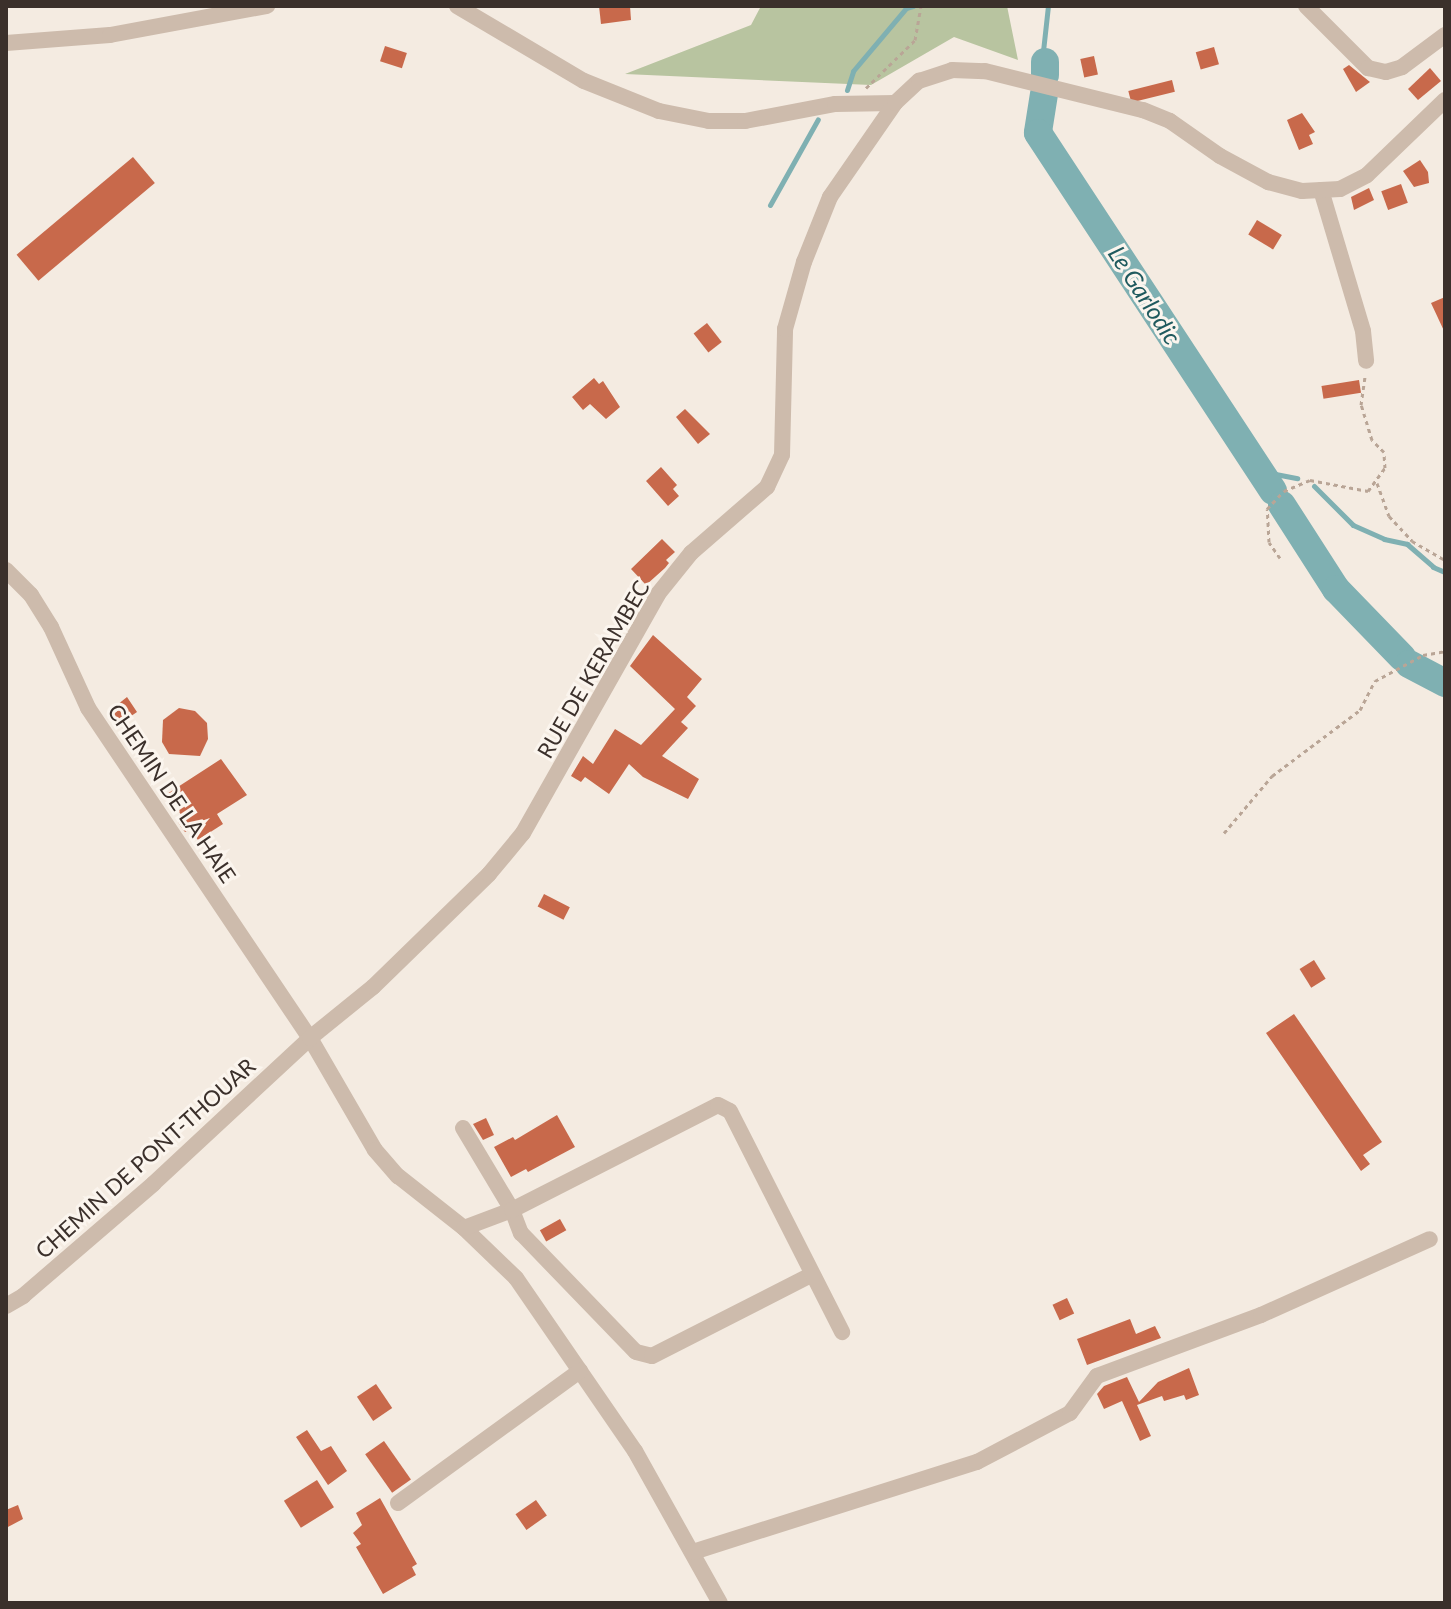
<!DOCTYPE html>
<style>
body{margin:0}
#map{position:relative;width:1451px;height:1609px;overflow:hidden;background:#f4ebe1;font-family:Lato,sans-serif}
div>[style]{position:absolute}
.green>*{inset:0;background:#b8c4a0}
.stream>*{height:5px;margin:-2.5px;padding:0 2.5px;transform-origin:2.5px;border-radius:2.5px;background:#7fb0b2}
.river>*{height:28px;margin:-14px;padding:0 14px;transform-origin:14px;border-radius:14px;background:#7fb0b2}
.building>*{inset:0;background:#c8694b;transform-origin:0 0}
.path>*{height:3px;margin-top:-1.5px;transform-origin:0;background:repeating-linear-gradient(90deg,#b9a596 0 4px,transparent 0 8px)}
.minor>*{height:16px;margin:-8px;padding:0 8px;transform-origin:8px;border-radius:8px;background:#cdbbac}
span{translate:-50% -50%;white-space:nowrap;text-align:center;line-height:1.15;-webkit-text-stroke:6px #fbf5ee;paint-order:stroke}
.street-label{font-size:22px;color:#3b302b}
.water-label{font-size:24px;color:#1f5a5e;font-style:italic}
.frame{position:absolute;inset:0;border:8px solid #3b302b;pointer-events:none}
</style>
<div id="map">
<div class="green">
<div style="clip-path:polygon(761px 6px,1007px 6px,1018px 60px,954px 37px,871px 85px,625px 74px,751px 25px)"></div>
</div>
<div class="stream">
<div style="left:1043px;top:51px;width:45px;rotate:-83.7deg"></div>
<div style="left:847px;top:90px;width:20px;rotate:-72deg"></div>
<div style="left:853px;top:71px;width:82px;rotate:-49.9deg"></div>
<div style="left:906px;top:8px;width:7px;rotate:-16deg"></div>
<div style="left:770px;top:205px;width:98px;rotate:-60.8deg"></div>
<div style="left:1260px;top:471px;width:38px;rotate:11deg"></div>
<div style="left:1314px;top:486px;width:55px;rotate:45deg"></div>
<div style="left:1353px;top:525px;width:34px;rotate:24deg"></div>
<div style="left:1384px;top:539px;width:24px;rotate:12deg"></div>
<div style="left:1407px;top:544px;width:35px;rotate:41deg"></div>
<div style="left:1433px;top:567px;width:13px;rotate:23deg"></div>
</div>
<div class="river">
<div style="left:1045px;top:62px;width:13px;rotate:90deg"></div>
<div style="left:1044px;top:94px;width:39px;rotate:99deg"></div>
<div style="left:1038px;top:133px;width:428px;rotate:56.7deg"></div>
<div style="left:1282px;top:505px;width:100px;rotate:57.3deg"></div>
<div style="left:1336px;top:589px;width:95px;rotate:45.9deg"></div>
<div style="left:1409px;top:664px;width:41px;rotate:27.8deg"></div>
</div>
<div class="building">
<div style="clip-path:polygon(599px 6px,630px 6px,631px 20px,601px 24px)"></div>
<div style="left:385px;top:46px;width:23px;height:16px;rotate:18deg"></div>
<div style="left:1214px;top:47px;width:18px;height:19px;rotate:74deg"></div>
<div style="left:1094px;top:56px;width:19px;height:14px;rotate:78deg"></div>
<div style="clip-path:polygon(1349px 65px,1370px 82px,1356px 92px,1343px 69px)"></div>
<div style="clip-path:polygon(1430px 68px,1441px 81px,1418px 100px,1408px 89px)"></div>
<div style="left:1172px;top:80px;width:12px;height:45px;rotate:76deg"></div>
<div style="clip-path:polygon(1302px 113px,1315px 132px,1309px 135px,1313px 144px,1299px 150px,1287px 120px)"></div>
<div style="left:133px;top:157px;width:34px;height:152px;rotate:50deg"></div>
<div style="clip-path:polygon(1420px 160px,1428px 172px,1429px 183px,1414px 187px,1403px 171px)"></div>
<div style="left:1401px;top:184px;width:20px;height:21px;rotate:70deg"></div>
<div style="clip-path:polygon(1369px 188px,1374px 200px,1354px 210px,1351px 197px)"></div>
<div style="left:1257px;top:220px;width:29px;height:17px;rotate:31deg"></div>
<div style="clip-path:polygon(1445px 297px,1445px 333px,1431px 303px)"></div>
<div style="left:707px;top:323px;width:24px;height:17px;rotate:52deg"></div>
<div style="clip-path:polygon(594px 378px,599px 384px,603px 381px,620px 407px,606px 419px,590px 404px,583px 410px,572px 397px)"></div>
<div style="left:1359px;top:380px;width:13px;height:38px;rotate:81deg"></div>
<div style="clip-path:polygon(685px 409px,710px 434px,698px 444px,676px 417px)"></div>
<div style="clip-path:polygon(661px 467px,677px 485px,673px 489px,679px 496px,668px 506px,646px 481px)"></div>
<div style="clip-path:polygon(662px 539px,675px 552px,666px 560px,669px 563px,665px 568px,646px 585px,631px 569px)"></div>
<div style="clip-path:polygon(653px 635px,702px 679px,687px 697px,696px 706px,681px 722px,688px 728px,662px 756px,699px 779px,688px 799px,643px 777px,629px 764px,609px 794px,585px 777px,581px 782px,571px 776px,583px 756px,593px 764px,615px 729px,641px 745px,675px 709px,630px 666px)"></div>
<div style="clip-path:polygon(127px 697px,137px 712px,118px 725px,112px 715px,120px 709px,117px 705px)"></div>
<div style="clip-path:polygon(179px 708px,195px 711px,207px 723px,208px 739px,200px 756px,169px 754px,162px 742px,163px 720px)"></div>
<div style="clip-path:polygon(221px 759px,247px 795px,217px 814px,223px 824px,198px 840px,190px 829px,185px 832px,181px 827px,178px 822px,184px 819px,167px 794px)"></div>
<div style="left:544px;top:894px;width:29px;height:14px;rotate:27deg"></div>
<div style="left:1314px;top:960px;width:22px;height:17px;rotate:58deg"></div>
<div style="clip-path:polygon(1294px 1014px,1382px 1142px,1363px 1155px,1370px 1164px,1361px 1171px,1266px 1033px)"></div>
<div style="clip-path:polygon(557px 1115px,575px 1147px,528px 1172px,526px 1169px,511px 1177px,494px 1147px,513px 1137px,515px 1140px)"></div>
<div style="clip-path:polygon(486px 1118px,494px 1135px,483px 1140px,473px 1124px)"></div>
<div style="left:560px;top:1219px;width:13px;height:23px;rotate:61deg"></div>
<div style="left:1067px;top:1298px;width:17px;height:16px;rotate:65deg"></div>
<div style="clip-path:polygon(1130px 1319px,1136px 1334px,1155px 1326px,1161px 1338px,1087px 1365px,1077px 1339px)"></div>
<div style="clip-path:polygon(1189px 1368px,1199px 1395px,1186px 1400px,1184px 1395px,1164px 1401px,1162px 1396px,1137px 1405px,1151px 1436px,1140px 1441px,1122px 1401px,1104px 1409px,1097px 1394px,1104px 1386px,1127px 1377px,1139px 1402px,1158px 1382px)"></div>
<div style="left:376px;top:1384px;width:29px;height:23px;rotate:56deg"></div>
<div style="clip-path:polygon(307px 1430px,321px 1451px,331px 1446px,347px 1471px,328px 1485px,296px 1437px)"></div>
<div style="left:384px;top:1441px;width:47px;height:23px;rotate:55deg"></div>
<div style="left:317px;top:1480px;width:32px;height:39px;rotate:58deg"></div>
<div style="clip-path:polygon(380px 1498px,417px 1564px,412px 1567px,416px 1575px,383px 1594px,356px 1547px,361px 1544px,353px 1533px,362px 1525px,356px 1513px)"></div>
<div style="left:536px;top:1500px;width:19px;height:25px;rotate:55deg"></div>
<div style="clip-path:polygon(18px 1505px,23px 1519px,6px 1528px,6px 1510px)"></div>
</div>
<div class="path">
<div style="left:866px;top:88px;width:69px;rotate:-44.4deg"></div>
<div style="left:915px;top:40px;width:35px;rotate:-80deg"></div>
<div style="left:1377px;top:483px;width:35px;rotate:70deg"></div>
<div style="left:1389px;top:516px;width:34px;rotate:47deg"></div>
<div style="left:1412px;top:541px;width:38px;rotate:30deg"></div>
<div style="left:1280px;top:558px;width:19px;rotate:-125deg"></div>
<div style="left:1269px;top:542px;width:33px;rotate:-93deg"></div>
<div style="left:1267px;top:509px;width:25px;rotate:-47deg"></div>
<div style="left:1284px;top:491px;width:28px;rotate:-23deg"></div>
<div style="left:1310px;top:480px;width:59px;rotate:10.7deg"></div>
<div style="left:1368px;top:491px;width:29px;rotate:-54deg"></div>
<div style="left:1385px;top:468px;width:16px;rotate:-94deg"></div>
<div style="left:1384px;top:452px;width:17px;rotate:-135deg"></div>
<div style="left:1372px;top:440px;width:37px;rotate:-107deg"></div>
<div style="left:1361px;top:405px;width:29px;rotate:-82deg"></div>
<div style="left:1224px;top:833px;width:75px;rotate:-49.9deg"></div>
<div style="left:1272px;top:776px;width:110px;rotate:-36.9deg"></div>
<div style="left:1360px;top:710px;width:33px;rotate:-63deg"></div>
<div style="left:1375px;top:681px;width:55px;rotate:-28.4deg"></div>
<div style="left:1423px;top:655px;width:22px;rotate:-10deg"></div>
</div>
<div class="minor">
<div style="left:457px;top:6px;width:147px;rotate:30.6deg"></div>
<div style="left:584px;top:81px;width:81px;rotate:21.8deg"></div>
<div style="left:659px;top:111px;width:51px;rotate:11.3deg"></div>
<div style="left:709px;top:121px;width:36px"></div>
<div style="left:745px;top:121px;width:92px;rotate:-10.7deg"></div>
<div style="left:835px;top:104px;width:60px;rotate:-1deg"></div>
<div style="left:1306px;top:6px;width:88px;rotate:45deg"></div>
<div style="left:1368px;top:68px;width:18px;rotate:13deg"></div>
<div style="left:1386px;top:72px;width:17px;rotate:-17deg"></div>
<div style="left:1402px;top:67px;width:54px;rotate:-36.7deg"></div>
<div style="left:6px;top:43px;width:104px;rotate:-4.4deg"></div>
<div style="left:110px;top:35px;width:160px;rotate:-10.5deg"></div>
<div style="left:1321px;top:190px;width:147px;rotate:73.4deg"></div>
<div style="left:1363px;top:331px;width:30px;rotate:84deg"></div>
<div style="left:6px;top:570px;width:35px;rotate:45deg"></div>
<div style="left:31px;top:595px;width:38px;rotate:58deg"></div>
<div style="left:51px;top:627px;width:89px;rotate:65.4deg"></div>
<div style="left:88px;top:708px;width:398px;rotate:56.1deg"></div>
<div style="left:310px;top:1038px;width:129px;rotate:59.9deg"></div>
<div style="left:375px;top:1150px;width:35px;rotate:49deg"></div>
<div style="left:398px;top:1176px;width:84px;rotate:38.2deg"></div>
<div style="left:464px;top:1228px;width:72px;rotate:43.9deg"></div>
<div style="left:516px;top:1278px;width:210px;rotate:55.5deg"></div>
<div style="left:635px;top:1451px;width:174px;rotate:60.8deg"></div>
<div style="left:463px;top:1128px;width:96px;rotate:59.1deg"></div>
<div style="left:512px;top:1210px;width:25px;rotate:69deg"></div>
<div style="left:521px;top:1233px;width:165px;rotate:46deg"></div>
<div style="left:636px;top:1352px;width:16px;rotate:14deg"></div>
<div style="left:652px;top:1356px;width:178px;rotate:-27deg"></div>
<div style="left:464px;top:1228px;width:51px;rotate:-20.6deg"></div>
<div style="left:512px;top:1210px;width:231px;rotate:-27deg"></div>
<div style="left:718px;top:1105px;width:13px;rotate:27deg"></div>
<div style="left:730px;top:1111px;width:248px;rotate:63.1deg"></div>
<div style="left:6px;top:1306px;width:20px;rotate:-30deg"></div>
<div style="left:23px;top:1296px;width:172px;rotate:-40.7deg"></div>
<div style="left:153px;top:1184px;width:214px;rotate:-42.9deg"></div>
<div style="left:310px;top:1038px;width:81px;rotate:-39deg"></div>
<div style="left:373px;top:987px;width:162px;rotate:-44.2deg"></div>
<div style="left:489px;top:874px;width:53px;rotate:-50.3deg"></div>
<div style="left:523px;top:833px;width:274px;rotate:-60.5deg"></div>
<div style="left:658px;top:594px;width:53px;rotate:-51.2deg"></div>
<div style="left:691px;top:553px;width:101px;rotate:-41deg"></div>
<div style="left:767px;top:487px;width:35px;rotate:-65deg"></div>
<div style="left:782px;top:455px;width:126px;rotate:-88.6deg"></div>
<div style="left:785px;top:329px;width:70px;rotate:-74.2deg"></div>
<div style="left:804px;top:262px;width:70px;rotate:-68.2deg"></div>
<div style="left:830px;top:197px;width:114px;rotate:-55.3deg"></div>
<div style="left:895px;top:103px;width:33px;rotate:-43deg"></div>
<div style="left:919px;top:81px;width:35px;rotate:-18deg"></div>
<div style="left:952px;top:70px;width:33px;rotate:2deg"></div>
<div style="left:985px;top:71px;width:163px;rotate:13.9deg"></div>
<div style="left:1143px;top:110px;width:29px;rotate:22deg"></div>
<div style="left:1170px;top:121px;width:61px;rotate:35deg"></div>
<div style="left:1220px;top:156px;width:55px;rotate:28.4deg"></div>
<div style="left:1268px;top:182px;width:35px;rotate:15deg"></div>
<div style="left:1302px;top:191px;width:38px;rotate:-3deg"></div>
<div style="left:1340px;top:189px;width:30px;rotate:-27deg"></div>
<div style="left:1367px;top:175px;width:108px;rotate:-43.9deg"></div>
<div style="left:398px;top:1503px;width:225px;rotate:-36deg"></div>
<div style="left:693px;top:1552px;width:298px;rotate:-17.6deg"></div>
<div style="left:977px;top:1462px;width:105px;rotate:-27.8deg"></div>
<div style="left:1070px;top:1413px;width:46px;rotate:-53.9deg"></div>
<div style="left:1097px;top:1376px;width:175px;rotate:-20.4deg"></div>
<div style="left:1261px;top:1315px;width:185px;rotate:-24.2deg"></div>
</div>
<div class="street-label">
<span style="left:593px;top:669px;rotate:-60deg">RUE DE KERAMBEC</span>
<span style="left:172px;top:793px;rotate:56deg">CHEMIN DE LA HAIE</span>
<span style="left:145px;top:1158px;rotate:-42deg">CHEMIN DE PONT-THOUAR</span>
</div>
<div class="water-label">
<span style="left:1145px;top:295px;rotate:57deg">Le Garlodic</span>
</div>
<div class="frame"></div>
</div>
